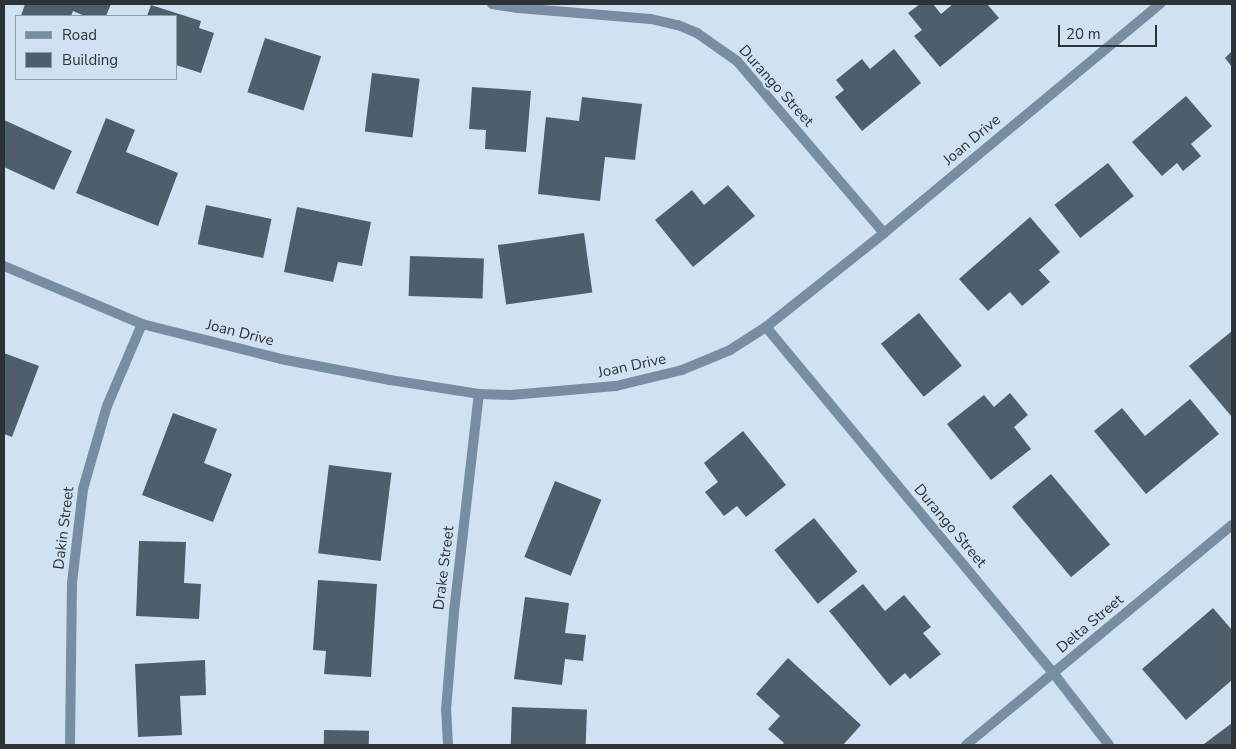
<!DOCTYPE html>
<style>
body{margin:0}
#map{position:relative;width:1236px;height:749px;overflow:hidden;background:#d0e2f2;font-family:"Nunito Sans",sans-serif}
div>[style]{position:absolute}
.building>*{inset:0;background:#4f5e6b;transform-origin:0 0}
.minor>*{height:10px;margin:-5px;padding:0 5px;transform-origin:5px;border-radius:5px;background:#778ea2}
span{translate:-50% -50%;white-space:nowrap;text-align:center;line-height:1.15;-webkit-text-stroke:5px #d0e2f2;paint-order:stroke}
.street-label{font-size:15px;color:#2b3238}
.frame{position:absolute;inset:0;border:5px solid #2b3238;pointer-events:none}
.legend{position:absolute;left:15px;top:15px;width:162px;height:65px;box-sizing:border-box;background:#d0e2f2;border:1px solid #8e9ca8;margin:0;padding:6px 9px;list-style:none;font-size:15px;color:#2b3238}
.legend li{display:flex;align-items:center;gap:10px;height:25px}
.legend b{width:25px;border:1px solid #8e9ca8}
.scale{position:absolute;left:1058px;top:25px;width:99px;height:22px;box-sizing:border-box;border:2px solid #2b3238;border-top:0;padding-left:6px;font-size:15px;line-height:18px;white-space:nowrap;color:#2b3238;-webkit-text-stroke:4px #d0e2f2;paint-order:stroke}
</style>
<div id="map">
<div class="building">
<div style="clip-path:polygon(25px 4px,111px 4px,106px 16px,85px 16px,73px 11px,71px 16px,21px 16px)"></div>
<div style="clip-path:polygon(920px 4px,933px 4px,941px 14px,953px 4px,987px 4px,999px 18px,940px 67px,914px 36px,922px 30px,908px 13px)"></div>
<div style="clip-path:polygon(151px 5px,201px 21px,199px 28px,214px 33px,201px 73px,176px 65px,176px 16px,147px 16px)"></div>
<div style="left:265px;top:38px;width:59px;height:57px;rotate:18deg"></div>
<div style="clip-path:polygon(894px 49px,921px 83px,862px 131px,835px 97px,844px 90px,836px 80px,862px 59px,870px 69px)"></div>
<div style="clip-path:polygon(1232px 51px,1232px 67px,1225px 58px)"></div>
<div style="left:372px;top:73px;width:48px;height:59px;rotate:7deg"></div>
<div style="clip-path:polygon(472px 87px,531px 91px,526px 152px,485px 149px,486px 130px,469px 129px)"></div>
<div style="clip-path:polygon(1186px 96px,1212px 126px,1191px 144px,1201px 156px,1183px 171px,1177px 163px,1162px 176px,1132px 142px)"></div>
<div style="clip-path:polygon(582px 97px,642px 104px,635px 160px,605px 157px,600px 201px,538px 194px,546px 117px,579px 121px)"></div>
<div style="clip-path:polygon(106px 118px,135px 130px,126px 152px,178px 173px,158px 226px,76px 193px)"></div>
<div style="clip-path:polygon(4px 120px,72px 151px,54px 190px,4px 167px)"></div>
<div style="left:1108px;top:163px;width:42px;height:68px;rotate:52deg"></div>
<div style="clip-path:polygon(728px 185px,755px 216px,693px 267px,655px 220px,692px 190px,704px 205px)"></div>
<div style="left:206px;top:205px;width:67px;height:40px;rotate:12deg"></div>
<div style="clip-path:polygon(297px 207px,371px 222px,362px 266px,338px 262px,333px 282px,284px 272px)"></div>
<div style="clip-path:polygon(1030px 217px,1060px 252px,1039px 270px,1050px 282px,1022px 306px,1010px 292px,988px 311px,959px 279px)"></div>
<div style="left:584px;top:233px;width:60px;height:87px;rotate:82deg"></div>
<div style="left:410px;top:256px;width:74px;height:40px;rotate:2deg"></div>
<div style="left:919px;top:313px;width:68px;height:49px;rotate:51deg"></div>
<div style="clip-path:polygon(1232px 331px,1232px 417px,1189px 366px)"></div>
<div style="clip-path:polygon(4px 353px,39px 366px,12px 437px,4px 434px)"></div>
<div style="clip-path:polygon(1010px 393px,1028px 415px,1014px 427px,1031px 449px,991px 480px,947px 424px,984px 395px,994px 407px)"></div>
<div style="clip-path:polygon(1190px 399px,1219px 434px,1146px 494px,1094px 431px,1122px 408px,1145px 436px)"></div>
<div style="clip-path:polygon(173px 413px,217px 429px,204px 463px,232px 474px,213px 522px,142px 495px)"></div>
<div style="clip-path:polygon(743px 431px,786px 485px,746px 517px,737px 506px,724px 516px,705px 492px,718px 482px,704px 463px)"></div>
<div style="left:329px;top:465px;width:63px;height:89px;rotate:7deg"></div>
<div style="left:1051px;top:474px;width:92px;height:51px;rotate:50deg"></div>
<div style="left:555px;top:481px;width:50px;height:82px;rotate:22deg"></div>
<div style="left:814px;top:518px;width:69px;height:51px;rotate:51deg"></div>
<div style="clip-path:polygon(139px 541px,186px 542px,184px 583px,201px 584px,199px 619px,136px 616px)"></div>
<div style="clip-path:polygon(318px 580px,377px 584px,371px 677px,324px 674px,326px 651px,313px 650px)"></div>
<div style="clip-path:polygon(863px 584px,885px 611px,904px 595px,931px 627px,923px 633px,941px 654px,910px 679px,905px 673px,890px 686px,829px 611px)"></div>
<div style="clip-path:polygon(525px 597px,569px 603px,565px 633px,586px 635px,583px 661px,565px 659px,562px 685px,514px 679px)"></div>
<div style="clip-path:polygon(1213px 608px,1232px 630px,1232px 680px,1186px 720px,1142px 669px)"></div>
<div style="clip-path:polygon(788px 658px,861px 725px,843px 745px,782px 745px,784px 743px,768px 729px,780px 716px,756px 694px)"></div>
<div style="clip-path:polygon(205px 660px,206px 695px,180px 696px,182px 735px,138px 737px,135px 664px)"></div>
<div style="left:512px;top:707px;width:75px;height:38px;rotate:2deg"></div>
<div style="clip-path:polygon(1232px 723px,1232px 745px,1205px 745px,1204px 744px)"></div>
<div style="left:324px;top:730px;width:45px;height:15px;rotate:1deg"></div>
</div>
<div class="minor">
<div style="left:492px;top:4px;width:26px;rotate:9deg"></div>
<div style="left:518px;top:8px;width:133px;rotate:4.7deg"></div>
<div style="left:651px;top:19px;width:28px;rotate:13deg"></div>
<div style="left:678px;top:25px;width:21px;rotate:23deg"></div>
<div style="left:697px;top:33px;width:49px;rotate:35deg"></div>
<div style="left:737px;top:61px;width:226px;rotate:49.5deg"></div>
<div style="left:4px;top:266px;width:150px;rotate:22.8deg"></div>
<div style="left:142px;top:324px;width:143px;rotate:14.1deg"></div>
<div style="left:281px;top:359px;width:111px;rotate:10.9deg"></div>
<div style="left:390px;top:380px;width:90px;rotate:8.9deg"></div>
<div style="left:479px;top:394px;width:32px;rotate:2deg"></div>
<div style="left:511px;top:395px;width:105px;rotate:-4.9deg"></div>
<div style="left:616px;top:386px;width:68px;rotate:-13.6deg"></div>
<div style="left:682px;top:370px;width:52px;rotate:-22.6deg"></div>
<div style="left:730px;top:350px;width:43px;rotate:-32.6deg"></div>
<div style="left:766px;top:327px;width:151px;rotate:-38.5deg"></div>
<div style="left:884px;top:233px;width:359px;rotate:-39.7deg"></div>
<div style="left:766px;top:327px;width:451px;rotate:50.3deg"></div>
<div style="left:1054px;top:674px;width:90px;rotate:52.2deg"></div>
<div style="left:70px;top:745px;width:162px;rotate:-89.3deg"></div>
<div style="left:72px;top:583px;width:95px;rotate:-83.3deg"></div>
<div style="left:83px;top:489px;width:86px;rotate:-73.9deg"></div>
<div style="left:107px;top:406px;width:89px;rotate:-66.9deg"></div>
<div style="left:448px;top:745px;width:35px;rotate:-93deg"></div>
<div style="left:446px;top:710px;width:98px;rotate:-85.3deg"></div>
<div style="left:454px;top:612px;width:219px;rotate:-83.5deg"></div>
<div style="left:966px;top:745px;width:345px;rotate:-39.6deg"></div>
</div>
<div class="street-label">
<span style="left:776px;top:86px;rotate:48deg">Durango Street</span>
<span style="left:972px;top:140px;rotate:-40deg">Joan Drive</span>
<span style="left:240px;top:333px;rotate:14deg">Joan Drive</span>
<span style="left:632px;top:366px;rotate:-12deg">Joan Drive</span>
<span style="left:950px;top:526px;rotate:50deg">Durango Street</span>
<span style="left:64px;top:528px;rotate:-83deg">Dakin Street</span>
<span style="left:444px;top:568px;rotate:-83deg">Drake Street</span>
<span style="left:1090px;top:624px;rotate:-40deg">Delta Street</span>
</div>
<div class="frame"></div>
<ul class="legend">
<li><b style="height:6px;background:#778ea2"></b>Road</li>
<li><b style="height:14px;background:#4f5e6b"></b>Building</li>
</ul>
<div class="scale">20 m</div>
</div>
